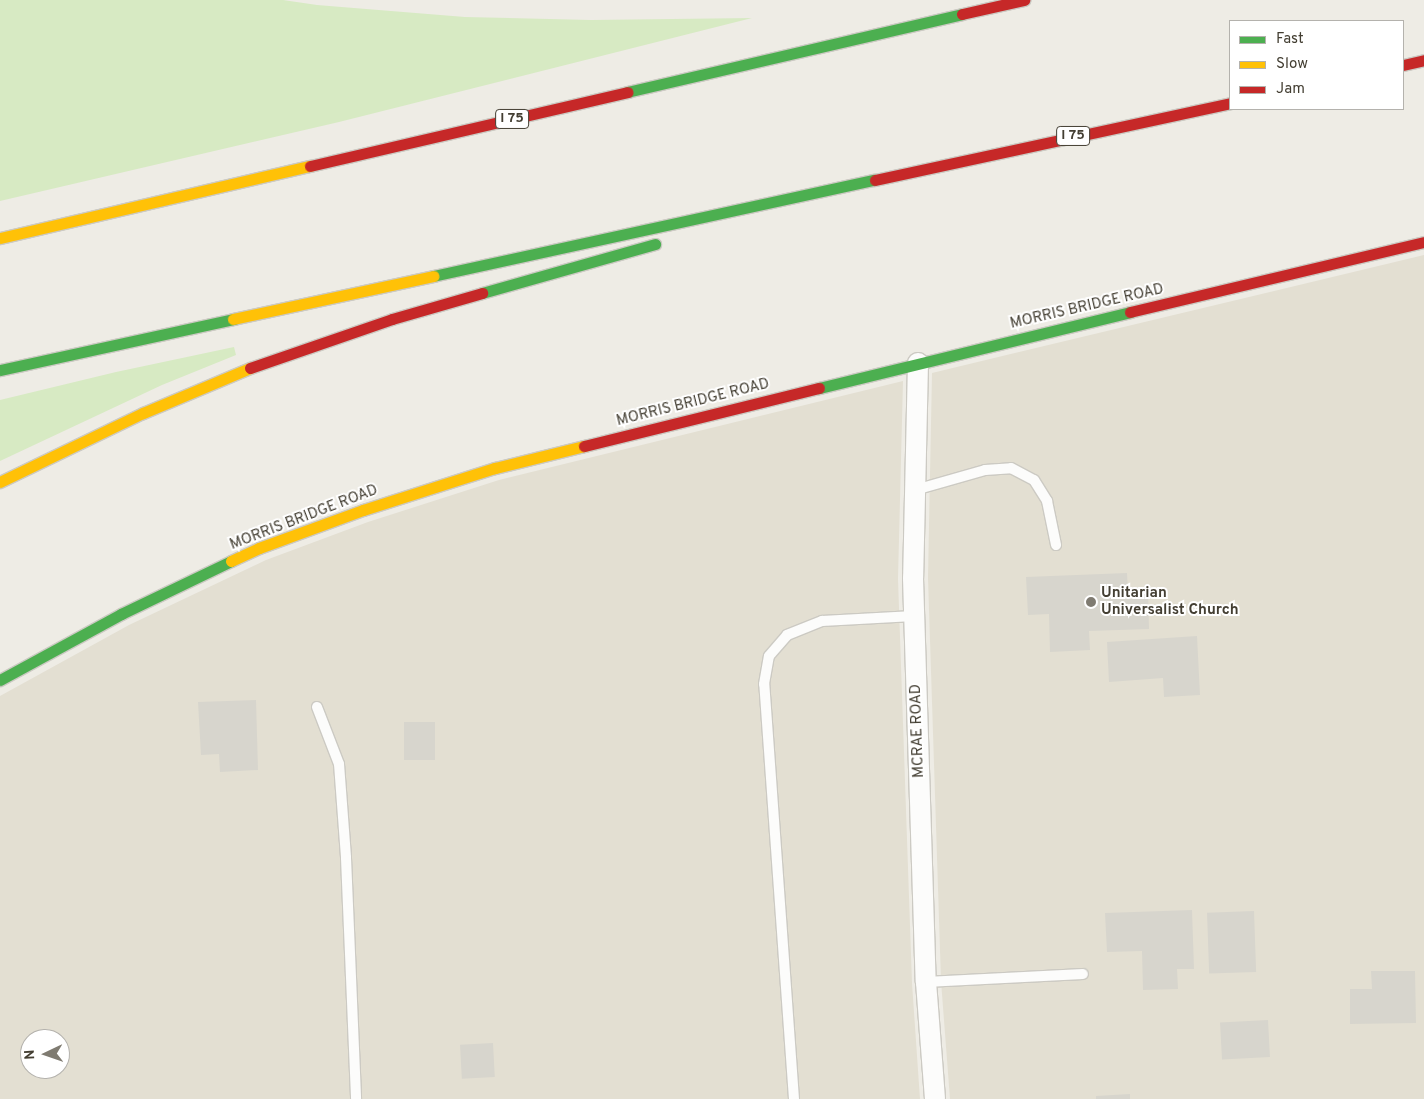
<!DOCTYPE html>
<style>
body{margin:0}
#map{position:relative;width:1424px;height:1099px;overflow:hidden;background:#eeece5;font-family:Overpass,sans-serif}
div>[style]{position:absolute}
.residential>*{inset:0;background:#e3dfd2}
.green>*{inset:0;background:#d7eac3}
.building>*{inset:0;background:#d7d5cd;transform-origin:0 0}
.roads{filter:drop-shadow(1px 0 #cccac3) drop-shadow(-1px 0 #cccac3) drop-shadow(0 1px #cccac3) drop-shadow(0 -1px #cccac3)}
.lane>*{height:10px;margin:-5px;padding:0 5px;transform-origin:5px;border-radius:5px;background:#fcfcfb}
.street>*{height:20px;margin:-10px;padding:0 10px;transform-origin:10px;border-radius:10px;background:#fcfcfb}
.fast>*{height:11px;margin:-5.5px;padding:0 5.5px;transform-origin:5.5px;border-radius:5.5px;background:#4caf50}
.slow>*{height:11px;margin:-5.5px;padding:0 5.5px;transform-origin:5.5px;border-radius:5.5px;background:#ffc107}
.jam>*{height:11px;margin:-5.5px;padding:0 5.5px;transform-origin:5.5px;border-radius:5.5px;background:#c62828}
.dots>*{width:14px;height:14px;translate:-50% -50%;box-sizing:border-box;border:2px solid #fff;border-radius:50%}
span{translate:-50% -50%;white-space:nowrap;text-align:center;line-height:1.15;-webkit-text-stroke:4px #fff;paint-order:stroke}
.shield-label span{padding:1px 4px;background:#fff;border:1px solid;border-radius:4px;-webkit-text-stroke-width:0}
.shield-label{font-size:14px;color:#433e32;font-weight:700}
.street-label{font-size:15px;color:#433e32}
.poi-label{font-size:15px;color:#433e32;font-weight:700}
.left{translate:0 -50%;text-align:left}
.legend{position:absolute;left:1229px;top:20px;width:175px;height:90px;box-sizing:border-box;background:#fff;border:1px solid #b4b2ad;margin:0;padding:6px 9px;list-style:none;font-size:15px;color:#433e32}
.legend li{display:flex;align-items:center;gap:10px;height:25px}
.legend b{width:25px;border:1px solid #b4b2ad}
.north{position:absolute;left:20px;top:1029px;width:50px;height:50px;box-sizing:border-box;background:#fff;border:1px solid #b4b2ad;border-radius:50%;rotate:267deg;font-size:14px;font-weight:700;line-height:20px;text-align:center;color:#433e32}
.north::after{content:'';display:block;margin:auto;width:18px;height:22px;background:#7f7b71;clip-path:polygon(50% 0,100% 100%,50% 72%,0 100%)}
</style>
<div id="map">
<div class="residential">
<div style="clip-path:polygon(1424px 255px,1424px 1099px,950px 1099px,941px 981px,928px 578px,932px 373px)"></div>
<div style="clip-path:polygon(evenodd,903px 381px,898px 579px,912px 983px,920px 1099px,0 1099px,0 696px,129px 625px,266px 560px,368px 522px,499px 480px,903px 381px,30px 1039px,60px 1039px,60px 1069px,30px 1069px,30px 1039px)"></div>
</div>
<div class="green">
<div style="clip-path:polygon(0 0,283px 0,317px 5px,465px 17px,591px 20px,752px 18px,339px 122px,0 201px)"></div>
<div style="clip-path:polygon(234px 347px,236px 355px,162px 385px,0 461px,0 400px,116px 372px)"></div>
</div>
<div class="building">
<div style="clip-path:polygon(1127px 573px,1128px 592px,1148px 591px,1149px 629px,1089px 631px,1090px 650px,1050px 652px,1049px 614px,1028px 615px,1026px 577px)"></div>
<div style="clip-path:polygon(1197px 636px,1200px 695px,1164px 697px,1163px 678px,1109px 682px,1107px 642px)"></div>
<div style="clip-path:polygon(256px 700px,258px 770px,220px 772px,219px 754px,201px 755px,198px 702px)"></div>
<div style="left:404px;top:722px;width:31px;height:38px"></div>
<div style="clip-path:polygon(1192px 910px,1194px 969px,1177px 969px,1178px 989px,1143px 990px,1142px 951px,1107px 952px,1105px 913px)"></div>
<div style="left:1254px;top:911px;width:61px;height:47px;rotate:88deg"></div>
<div style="clip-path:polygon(1371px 971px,1415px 971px,1416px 1023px,1350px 1024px,1350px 989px,1372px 989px)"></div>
<div style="left:1268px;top:1020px;width:37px;height:48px;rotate:87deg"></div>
<div style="left:493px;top:1043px;width:34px;height:33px;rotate:87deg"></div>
<div style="clip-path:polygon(1130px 1094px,1130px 1099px,1096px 1099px,1096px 1096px)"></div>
</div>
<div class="roads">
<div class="lane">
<div style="left:915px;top:490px;width:73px;rotate:-15.9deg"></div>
<div style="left:985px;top:470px;width:26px;rotate:-4deg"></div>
<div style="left:1011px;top:468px;width:26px;rotate:28deg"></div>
<div style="left:1034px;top:480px;width:25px;rotate:58deg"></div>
<div style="left:1047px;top:501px;width:45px;rotate:78.4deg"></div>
<div style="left:317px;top:707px;width:61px;rotate:68.9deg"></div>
<div style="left:339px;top:764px;width:94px;rotate:85.7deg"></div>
<div style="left:346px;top:858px;width:241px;rotate:87.6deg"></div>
<div style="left:926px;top:982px;width:157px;rotate:-2.9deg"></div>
<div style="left:794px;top:1099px;width:416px;rotate:-94.1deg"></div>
<div style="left:764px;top:684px;width:28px;rotate:-80deg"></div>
<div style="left:769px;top:656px;width:28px;rotate:-49deg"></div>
<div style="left:787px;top:635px;width:38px;rotate:-22deg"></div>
<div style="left:822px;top:621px;width:92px;rotate:-3.1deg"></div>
</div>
<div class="street">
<div style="left:918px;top:363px;width:215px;rotate:91.3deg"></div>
<div style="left:913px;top:578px;width:404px;rotate:88.2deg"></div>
<div style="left:926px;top:982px;width:117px;rotate:85.6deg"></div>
</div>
<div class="fast">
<div style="left:627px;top:92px;width:344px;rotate:-13.1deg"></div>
<div style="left:433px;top:276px;width:452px;rotate:-12.3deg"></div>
<div style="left:482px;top:293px;width:180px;rotate:-15.8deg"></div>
<div style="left:0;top:370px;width:239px;rotate:-12.3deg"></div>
<div style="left:819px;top:388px;width:320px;rotate:-13.7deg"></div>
<div style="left:0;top:680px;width:138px;rotate:-28.6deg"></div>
<div style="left:121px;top:614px;width:122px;rotate:-25.7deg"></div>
</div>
<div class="slow">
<div style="left:0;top:238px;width:318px;rotate:-13.1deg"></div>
<div style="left:233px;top:319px;width:205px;rotate:-12.1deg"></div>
<div style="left:0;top:482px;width:159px;rotate:-25.8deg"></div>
<div style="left:143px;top:413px;width:116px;rotate:-22.8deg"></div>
<div style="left:231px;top:561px;width:31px;rotate:-25deg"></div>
<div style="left:259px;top:548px;width:111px;rotate:-20.1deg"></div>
<div style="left:363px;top:510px;width:139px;rotate:-17.7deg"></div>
<div style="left:495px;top:468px;width:92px;rotate:-13.9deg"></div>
</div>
<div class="jam">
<div style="left:962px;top:14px;width:64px;rotate:-12.7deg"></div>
<div style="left:1403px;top:65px;width:22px;rotate:-13deg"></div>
<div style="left:310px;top:166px;width:326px;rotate:-13.1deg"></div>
<div style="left:875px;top:180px;width:363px;rotate:-12.2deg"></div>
<div style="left:1130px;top:312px;width:302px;rotate:-13.4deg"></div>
<div style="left:250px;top:368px;width:150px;rotate:-19deg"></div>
<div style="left:392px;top:319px;width:94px;rotate:-16.1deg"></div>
<div style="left:584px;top:446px;width:242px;rotate:-13.9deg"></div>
</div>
</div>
<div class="dots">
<div style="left:1091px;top:602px;background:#7f7b71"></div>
</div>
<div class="shield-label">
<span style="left:512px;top:119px">I 75</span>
<span style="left:1073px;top:136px">I 75</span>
</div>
<div class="street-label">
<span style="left:1087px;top:307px;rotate:-13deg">MORRIS BRIDGE ROAD</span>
<span style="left:693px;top:403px;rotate:-14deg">MORRIS BRIDGE ROAD</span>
<span style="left:304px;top:518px;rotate:-21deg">MORRIS BRIDGE ROAD</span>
<span style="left:918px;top:731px;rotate:-92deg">MCRAE ROAD</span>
</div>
<div class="poi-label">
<span class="left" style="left:1101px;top:602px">Unitarian<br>Universalist Church</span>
</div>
<ul class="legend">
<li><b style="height:6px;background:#4caf50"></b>Fast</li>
<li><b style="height:6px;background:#ffc107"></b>Slow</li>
<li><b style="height:6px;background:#c62828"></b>Jam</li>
</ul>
<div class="north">N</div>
</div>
